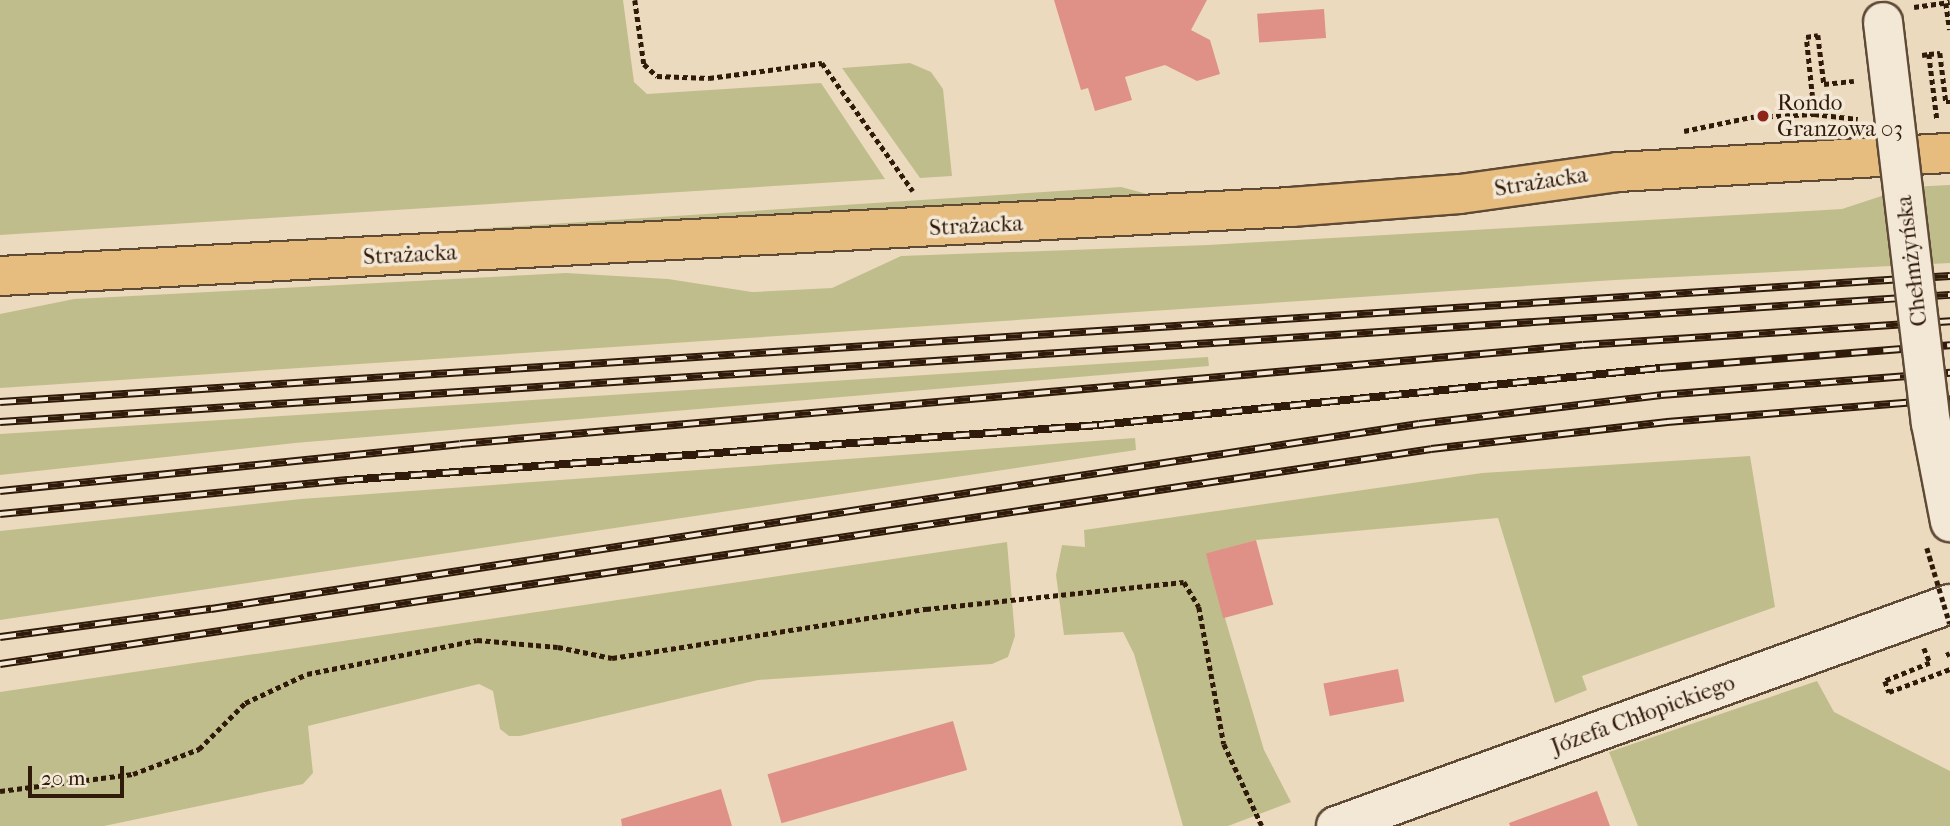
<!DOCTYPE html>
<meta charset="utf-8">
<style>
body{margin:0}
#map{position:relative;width:1950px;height:826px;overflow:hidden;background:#ecdabe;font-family:"IM FELL French Canon",serif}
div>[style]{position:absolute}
.green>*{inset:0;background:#c0bd8c}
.building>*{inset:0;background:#df9187;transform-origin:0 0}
.path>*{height:4.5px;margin-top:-2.25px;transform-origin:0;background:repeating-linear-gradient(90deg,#301a09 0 5px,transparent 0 8.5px)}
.roads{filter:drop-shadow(2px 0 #5f4a36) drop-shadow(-2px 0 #5f4a36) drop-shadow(0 2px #5f4a36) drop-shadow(0 -2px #5f4a36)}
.minor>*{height:38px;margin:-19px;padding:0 19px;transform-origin:19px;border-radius:19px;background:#f3e7d5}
.major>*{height:38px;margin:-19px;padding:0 19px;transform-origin:19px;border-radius:19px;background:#e6bd7f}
.rail>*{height:8px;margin-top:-4px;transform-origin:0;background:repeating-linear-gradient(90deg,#f3e7d5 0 16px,#301a09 0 32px);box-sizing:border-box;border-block:2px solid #301a09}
.path-bridge>*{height:4.5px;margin-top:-2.25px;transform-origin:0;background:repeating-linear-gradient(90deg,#301a09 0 5px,transparent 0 8.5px)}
.bridges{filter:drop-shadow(2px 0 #5f4a36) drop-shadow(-2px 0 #5f4a36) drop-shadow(0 2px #5f4a36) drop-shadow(0 -2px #5f4a36)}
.minor-bridge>*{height:38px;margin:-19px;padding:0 19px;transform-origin:19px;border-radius:19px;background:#f3e7d5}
.dots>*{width:19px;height:19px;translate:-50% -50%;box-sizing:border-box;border:4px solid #f3e7d5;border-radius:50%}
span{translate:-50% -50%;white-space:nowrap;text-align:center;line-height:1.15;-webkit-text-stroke:7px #f3e7d5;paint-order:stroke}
.poi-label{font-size:23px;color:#301a09}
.left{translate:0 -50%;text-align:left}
.street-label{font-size:23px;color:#301a09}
.scale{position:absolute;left:28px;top:766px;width:96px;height:32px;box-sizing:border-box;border:4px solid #301a09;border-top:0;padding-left:9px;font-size:21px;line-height:24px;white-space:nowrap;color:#301a09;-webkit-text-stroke:5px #f3e7d5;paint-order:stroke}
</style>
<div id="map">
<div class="green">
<div style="clip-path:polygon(0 0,623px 0,634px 82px,647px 94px,821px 83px,885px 179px,0 235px)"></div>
<div style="clip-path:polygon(910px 63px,931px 72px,943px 89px,952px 176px,920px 178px,842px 68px)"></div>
<div style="clip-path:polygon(1950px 185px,1950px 263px,1615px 280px,0 388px,0 314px,74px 299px,566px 273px,668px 279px,752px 292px,832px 288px,901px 256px,1208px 245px,1842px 209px,1909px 187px)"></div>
<div style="clip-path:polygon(1121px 187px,1151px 195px,361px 238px,473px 229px)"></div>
<div style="clip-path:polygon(1208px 357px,1209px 366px,295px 443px,0 475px,0 434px)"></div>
<div style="clip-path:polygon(1135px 438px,1136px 450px,0 620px,0 531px,301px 499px)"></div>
<div style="clip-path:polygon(1750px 456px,1775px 607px,1582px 676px,1587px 690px,1555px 703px,1498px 518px,1256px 540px,1206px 554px,1264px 750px,1291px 802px,1228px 826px,1183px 826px,1134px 654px,1123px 632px,1064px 635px,1056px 575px,1062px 545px,1085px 547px,1084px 530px,1482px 473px)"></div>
<div style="clip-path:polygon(1007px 542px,1015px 636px,1008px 657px,992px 664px,758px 680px,520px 736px,509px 736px,500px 729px,493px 691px,479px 684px,308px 726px,313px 773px,303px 784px,104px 826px,0 826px,0 692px)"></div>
<div style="clip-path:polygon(1817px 681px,1834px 712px,1950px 771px,1950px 826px,1638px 826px,1609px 752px)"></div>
</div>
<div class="building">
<div style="clip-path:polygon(1054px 0,1207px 0,1191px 30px,1210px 40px,1220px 74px,1197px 81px,1165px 65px,1125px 77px,1132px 100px,1095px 111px,1088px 88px,1081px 90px)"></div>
<div style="left:1324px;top:9px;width:29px;height:67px;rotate:86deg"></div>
<div style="left:1256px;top:540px;width:67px;height:52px;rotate:75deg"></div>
<div style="left:1398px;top:669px;width:33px;height:76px;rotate:79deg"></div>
<div style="left:953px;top:721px;width:51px;height:193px;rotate:74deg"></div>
<div style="clip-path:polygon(721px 789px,732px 826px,622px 826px,621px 819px)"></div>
<div style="clip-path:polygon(1597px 791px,1610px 826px,1510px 826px,1509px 823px)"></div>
</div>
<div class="path">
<div style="left:635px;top:0;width:65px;rotate:82deg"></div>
<div style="left:644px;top:64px;width:18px;rotate:43deg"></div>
<div style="left:657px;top:76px;width:52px;rotate:2.2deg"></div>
<div style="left:709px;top:78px;width:114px;rotate:-7.6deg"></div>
<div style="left:822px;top:63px;width:157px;rotate:54.6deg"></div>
<div style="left:1946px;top:3px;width:27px;rotate:82deg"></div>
<div style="left:1914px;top:7px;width:36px;rotate:-8deg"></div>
<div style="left:1929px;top:54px;width:11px;rotate:-5deg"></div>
<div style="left:1940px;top:53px;width:49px;rotate:83deg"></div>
<div style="left:1946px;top:102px;width:4px"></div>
<div style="left:1922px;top:55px;width:7px;rotate:-8deg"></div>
<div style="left:1929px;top:54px;width:65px;rotate:83deg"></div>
<div style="left:1814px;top:114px;width:77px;rotate:-95.9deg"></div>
<div style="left:1806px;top:37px;width:12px;rotate:-9deg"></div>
<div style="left:1818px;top:35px;width:49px;rotate:83deg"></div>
<div style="left:1824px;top:84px;width:30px;rotate:-6deg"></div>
<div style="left:1684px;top:131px;width:68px;rotate:-11.8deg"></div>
<div style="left:1751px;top:117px;width:63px;rotate:-2.7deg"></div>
<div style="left:1814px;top:114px;width:44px;rotate:6.5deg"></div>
<div style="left:1924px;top:648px;width:16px;rotate:68deg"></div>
<div style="left:1930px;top:663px;width:48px;rotate:158.2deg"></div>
<div style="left:1885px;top:681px;width:12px;rotate:70deg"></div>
<div style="left:1889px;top:692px;width:65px;rotate:-20.7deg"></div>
<div style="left:1946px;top:655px;width:4px;rotate:-27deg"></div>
<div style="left:0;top:791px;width:134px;rotate:-7.3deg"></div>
<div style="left:133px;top:774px;width:71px;rotate:-20.7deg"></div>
<div style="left:199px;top:749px;width:65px;rotate:-45deg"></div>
<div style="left:245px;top:703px;width:68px;rotate:-25.1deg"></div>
<div style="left:307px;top:674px;width:173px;rotate:-11.3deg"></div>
<div style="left:477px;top:640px;width:81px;rotate:4.9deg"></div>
<div style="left:558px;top:647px;width:55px;rotate:11.5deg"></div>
<div style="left:612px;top:658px;width:318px;rotate:-8.9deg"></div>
<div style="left:926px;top:609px;width:259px;rotate:-6deg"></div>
<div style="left:1184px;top:582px;width:29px;rotate:59deg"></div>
<div style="left:1199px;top:607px;width:139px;rotate:79.7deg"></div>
<div style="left:1224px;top:744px;width:90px;rotate:65.1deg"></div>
</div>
<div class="roads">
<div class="minor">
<div style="left:1336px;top:826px;width:653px;rotate:-19.88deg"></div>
</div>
<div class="major">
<div style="left:0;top:276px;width:1293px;rotate:-3.06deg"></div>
<div style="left:1291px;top:207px;width:169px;rotate:-4.4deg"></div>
<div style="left:1460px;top:194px;width:160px;rotate:-7.9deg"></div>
<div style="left:1618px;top:172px;width:333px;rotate:-3.3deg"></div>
</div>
</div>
<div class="rail">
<div style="left:0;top:402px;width:1954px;rotate:-3.7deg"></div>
<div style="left:0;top:422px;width:1954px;rotate:-3.73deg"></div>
<div style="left:0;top:491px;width:462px;rotate:-5.8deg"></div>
<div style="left:460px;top:444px;width:1127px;rotate:-5.04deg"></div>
<div style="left:1583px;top:345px;width:368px;rotate:-3.7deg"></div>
<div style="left:0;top:514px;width:349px;rotate:-5.6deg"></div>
<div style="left:347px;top:480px;width:754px;rotate:-4.18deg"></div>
<div style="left:1099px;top:425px;width:564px;rotate:-5.8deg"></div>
<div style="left:1660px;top:368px;width:291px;rotate:-4.5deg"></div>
<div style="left:0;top:637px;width:213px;rotate:-7.6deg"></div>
<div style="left:211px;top:609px;width:1222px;rotate:-8.71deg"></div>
<div style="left:1419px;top:424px;width:244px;rotate:-6.8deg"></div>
<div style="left:1661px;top:395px;width:290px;rotate:-4.4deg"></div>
<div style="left:0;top:664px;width:1447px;rotate:-8.54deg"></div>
<div style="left:1431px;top:449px;width:238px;rotate:-6.5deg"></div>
<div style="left:1667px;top:422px;width:284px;rotate:-4.6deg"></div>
</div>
<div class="path-bridge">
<div style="left:1927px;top:548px;width:79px;rotate:73.2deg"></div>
</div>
<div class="bridges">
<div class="minor-bridge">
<div style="left:1883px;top:22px;width:404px;rotate:83.2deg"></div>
<div style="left:1931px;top:423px;width:101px;rotate:79.1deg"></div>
</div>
</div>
<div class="dots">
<div style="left:1763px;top:116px;background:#8f2418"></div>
</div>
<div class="poi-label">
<span class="left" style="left:1777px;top:116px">Rondo<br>Granzowa 03</span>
</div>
<div class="street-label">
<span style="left:1541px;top:182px;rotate:-9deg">Strażacka</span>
<span style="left:976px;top:226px;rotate:-3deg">Strażacka</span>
<span style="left:410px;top:255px;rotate:-3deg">Strażacka</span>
<span style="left:1912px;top:261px;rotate:-97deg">Chełmżyńska</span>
<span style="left:1643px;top:715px;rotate:-20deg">Józefa Chłopickiego</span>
</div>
<div class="scale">20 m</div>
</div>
